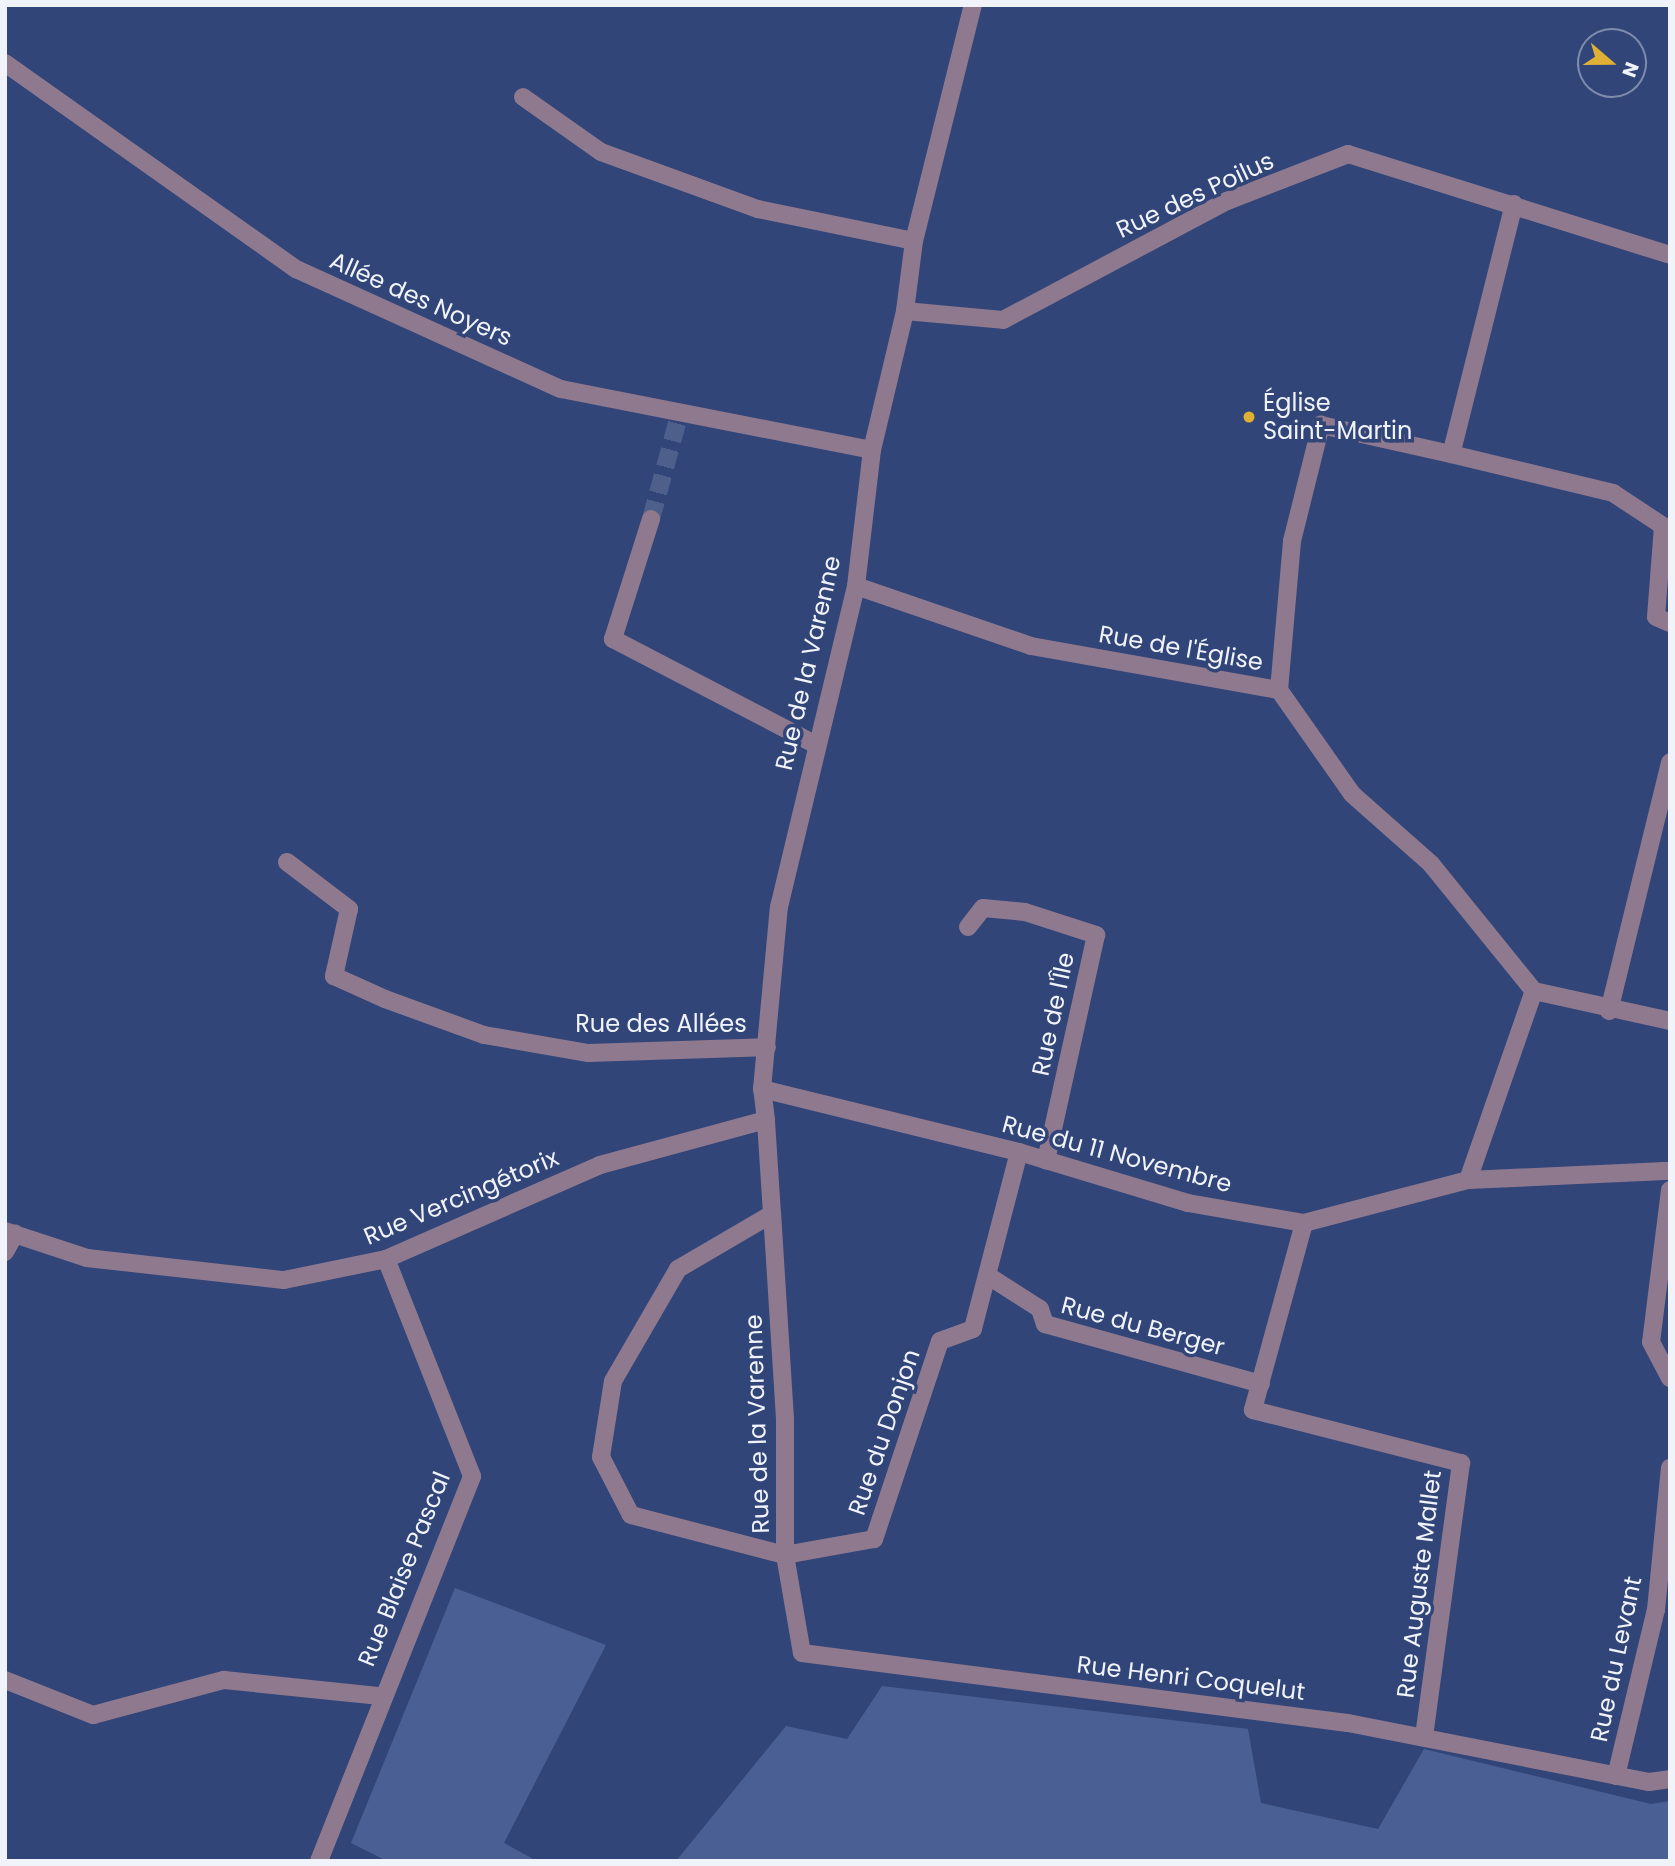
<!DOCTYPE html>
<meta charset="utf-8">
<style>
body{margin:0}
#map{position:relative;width:1675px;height:1866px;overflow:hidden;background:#314578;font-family:Poppins,sans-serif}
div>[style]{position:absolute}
.green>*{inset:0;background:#4a6095}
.minor-tunnel>*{height:18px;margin-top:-9px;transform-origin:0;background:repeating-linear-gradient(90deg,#4e5f8c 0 18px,transparent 0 27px)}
.minor>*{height:18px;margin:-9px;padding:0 9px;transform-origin:9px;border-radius:9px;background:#8f798f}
.dots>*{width:19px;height:19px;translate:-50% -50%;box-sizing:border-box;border:4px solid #314578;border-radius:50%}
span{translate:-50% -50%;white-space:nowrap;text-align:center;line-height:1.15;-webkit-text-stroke:7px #314578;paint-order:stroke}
.street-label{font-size:24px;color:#f1f3fa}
.poi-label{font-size:24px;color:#f1f3fa}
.left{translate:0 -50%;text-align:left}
.frame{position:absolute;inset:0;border:7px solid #f1f3fa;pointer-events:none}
.north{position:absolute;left:1577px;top:28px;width:70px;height:70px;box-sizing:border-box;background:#314578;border:2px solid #7e8bac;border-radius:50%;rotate:110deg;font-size:19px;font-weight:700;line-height:28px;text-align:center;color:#f1f3fa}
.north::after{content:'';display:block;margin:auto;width:24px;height:32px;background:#e0b034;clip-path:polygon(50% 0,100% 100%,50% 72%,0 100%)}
</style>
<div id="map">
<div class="green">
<div style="clip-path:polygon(455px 1588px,606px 1645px,504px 1843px,537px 1861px,387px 1861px,351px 1843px)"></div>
<div style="clip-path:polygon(882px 1686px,1248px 1729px,1261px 1803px,1378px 1829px,1424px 1749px,1651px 1804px,1670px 1801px,1670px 1861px,676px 1861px,786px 1726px,847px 1739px)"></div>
</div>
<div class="minor-tunnel">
<div style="left:651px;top:519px;width:111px;rotate:-74.8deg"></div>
</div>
<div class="minor">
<div style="left:5px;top:63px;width:357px;rotate:35.3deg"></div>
<div style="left:296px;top:269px;width:291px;rotate:24.4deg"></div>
<div style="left:561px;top:389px;width:317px;rotate:11.1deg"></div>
<div style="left:523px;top:97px;width:95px;rotate:35.2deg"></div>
<div style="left:601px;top:152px;width:167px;rotate:20deg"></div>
<div style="left:758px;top:209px;width:159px;rotate:11.6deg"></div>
<div style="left:1514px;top:204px;width:258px;rotate:104.1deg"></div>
<div style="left:1451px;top:454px;width:167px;rotate:13.5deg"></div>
<div style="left:1613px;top:493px;width:60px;rotate:33.4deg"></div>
<div style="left:1663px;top:526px;width:91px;rotate:94.4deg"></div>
<div style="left:1656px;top:617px;width:15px;rotate:23deg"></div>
<div style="left:905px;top:311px;width:98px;rotate:5.2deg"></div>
<div style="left:1003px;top:320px;width:254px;rotate:-28deg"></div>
<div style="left:1227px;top:201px;width:130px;rotate:-21.2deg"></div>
<div style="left:1348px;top:154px;width:337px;rotate:17.4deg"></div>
<div style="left:651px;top:519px;width:126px;rotate:107.6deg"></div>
<div style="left:613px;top:639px;width:225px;rotate:27.5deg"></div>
<div style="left:856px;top:586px;width:185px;rotate:18.9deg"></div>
<div style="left:1031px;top:646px;width:252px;rotate:10.1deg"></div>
<div style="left:1279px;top:690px;width:127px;rotate:54.9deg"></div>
<div style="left:1352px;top:794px;width:106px;rotate:41.5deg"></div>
<div style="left:1431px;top:864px;width:164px;rotate:51deg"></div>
<div style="left:1279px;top:690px;width:150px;rotate:-85deg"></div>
<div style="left:1292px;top:541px;width:120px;rotate:-76deg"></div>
<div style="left:1321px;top:425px;width:133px;rotate:12.6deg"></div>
<div style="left:287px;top:862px;width:78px;rotate:37.2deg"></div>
<div style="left:349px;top:909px;width:69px;rotate:102.6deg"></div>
<div style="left:334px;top:976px;width:56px;rotate:24.3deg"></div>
<div style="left:385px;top:999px;width:105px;rotate:20deg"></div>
<div style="left:484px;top:1035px;width:106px;rotate:9.8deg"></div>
<div style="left:588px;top:1053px;width:179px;rotate:-1.9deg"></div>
<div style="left:968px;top:927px;width:24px;rotate:-52deg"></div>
<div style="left:983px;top:908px;width:42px;rotate:5.4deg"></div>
<div style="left:1025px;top:912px;width:75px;rotate:17.9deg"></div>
<div style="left:1096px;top:935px;width:231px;rotate:102.5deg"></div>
<div style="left:1609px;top:1011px;width:256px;rotate:-76.2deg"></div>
<div style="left:762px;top:1089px;width:265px;rotate:13.8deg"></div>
<div style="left:1019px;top:1152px;width:177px;rotate:16.8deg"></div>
<div style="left:1188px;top:1203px;width:118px;rotate:9.8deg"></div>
<div style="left:1304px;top:1223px;width:170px;rotate:-14.7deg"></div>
<div style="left:1468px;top:1180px;width:202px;rotate:-2.6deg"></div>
<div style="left:1019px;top:1152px;width:183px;rotate:104.6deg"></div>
<div style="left:973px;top:1329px;width:35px;rotate:160deg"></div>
<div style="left:940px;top:1341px;width:209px;rotate:108.4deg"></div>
<div style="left:874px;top:1539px;width:90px;rotate:169.8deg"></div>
<div style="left:785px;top:1555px;width:99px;rotate:80.2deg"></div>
<div style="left:802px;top:1653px;width:550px;rotate:7.31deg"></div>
<div style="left:1348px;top:1723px;width:307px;rotate:11.1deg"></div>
<div style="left:1649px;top:1782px;width:21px;rotate:-8deg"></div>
<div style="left:1468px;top:1180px;width:200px;rotate:-70.8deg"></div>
<div style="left:1534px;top:991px;width:139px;rotate:12.4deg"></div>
<div style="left:1670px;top:1190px;width:153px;rotate:97.1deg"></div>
<div style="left:1651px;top:1342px;width:41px;rotate:62.2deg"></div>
<div style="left:772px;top:1214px;width:109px;rotate:149.7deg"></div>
<div style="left:678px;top:1269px;width:129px;rotate:120.1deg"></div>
<div style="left:613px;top:1381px;width:77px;rotate:99deg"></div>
<div style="left:601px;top:1457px;width:65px;rotate:62.7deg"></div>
<div style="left:631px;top:1515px;width:159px;rotate:14.6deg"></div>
<div style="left:785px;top:1555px;width:136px;rotate:-90deg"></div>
<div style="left:785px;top:1419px;width:205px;rotate:-93.6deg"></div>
<div style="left:772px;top:1214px;width:94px;rotate:-93.7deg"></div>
<div style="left:766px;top:1120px;width:31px;rotate:-97deg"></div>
<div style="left:762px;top:1089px;width:183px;rotate:-84.7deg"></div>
<div style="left:779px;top:907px;width:330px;rotate:-76.5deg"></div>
<div style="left:856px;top:586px;width:137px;rotate:-83.3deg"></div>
<div style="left:872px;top:450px;width:143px;rotate:-76.6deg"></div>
<div style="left:905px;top:311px;width:71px;rotate:-82.7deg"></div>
<div style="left:914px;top:241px;width:243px;rotate:-76deg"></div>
<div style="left:1304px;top:1223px;width:194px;rotate:105.3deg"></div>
<div style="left:1253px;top:1410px;width:215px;rotate:14.3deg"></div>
<div style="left:1461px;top:1463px;width:277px;rotate:97.7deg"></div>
<div style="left:5px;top:1231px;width:86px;rotate:18.2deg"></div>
<div style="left:87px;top:1258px;width:198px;rotate:6.4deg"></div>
<div style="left:284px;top:1280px;width:104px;rotate:-11.6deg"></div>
<div style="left:386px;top:1259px;width:234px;rotate:-23.7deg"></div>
<div style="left:600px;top:1165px;width:172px;rotate:-15.2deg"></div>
<div style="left:5px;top:1252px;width:21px;rotate:-61deg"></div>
<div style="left:990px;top:1277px;width:59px;rotate:32.6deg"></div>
<div style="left:1040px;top:1309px;width:16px;rotate:72deg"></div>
<div style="left:1045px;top:1324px;width:224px;rotate:15.5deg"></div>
<div style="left:5px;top:1680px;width:95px;rotate:21.7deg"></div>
<div style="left:93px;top:1715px;width:136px;rotate:-15deg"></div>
<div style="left:224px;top:1680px;width:157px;rotate:5.9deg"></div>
<div style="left:1616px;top:1776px;width:171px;rotate:-76.5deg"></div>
<div style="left:1656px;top:1610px;width:143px;rotate:-84.4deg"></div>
<div style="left:319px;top:1861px;width:414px;rotate:-68.3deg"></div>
<div style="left:472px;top:1476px;width:233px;rotate:-111.6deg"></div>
</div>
<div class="dots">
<div style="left:1249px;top:417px;background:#e0b034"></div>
</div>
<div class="street-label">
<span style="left:1195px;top:195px;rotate:-25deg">Rue des Poilus</span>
<span style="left:421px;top:299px;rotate:24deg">Allée des Noyers</span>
<span style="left:1181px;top:648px;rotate:10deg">Rue de l'Église</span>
<span style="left:808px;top:663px;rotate:-77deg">Rue de la Varenne</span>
<span style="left:1053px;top:1014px;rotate:-78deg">Rue de l'Île</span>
<span style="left:661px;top:1024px">Rue des Allées</span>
<span style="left:1117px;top:1154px;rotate:15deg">Rue du 11 Novembre</span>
<span style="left:461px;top:1197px;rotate:-23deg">Rue Vercingétorix</span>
<span style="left:1143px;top:1326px;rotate:15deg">Rue du Berger</span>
<span style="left:757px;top:1424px;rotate:-92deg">Rue de la Varenne</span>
<span style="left:884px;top:1432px;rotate:-71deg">Rue du Donjon</span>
<span style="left:404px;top:1569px;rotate:-68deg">Rue Blaise Pascal</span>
<span style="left:1419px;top:1584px;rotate:-83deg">Rue Auguste Mallet</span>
<span style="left:1616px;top:1659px;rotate:-78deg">Rue du Levant</span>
<span style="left:1191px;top:1678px;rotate:7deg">Rue Henri Coquelut</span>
</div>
<div class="poi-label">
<span class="left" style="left:1263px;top:417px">Église<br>Saint-Martin</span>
</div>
<div class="frame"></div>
<div class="north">N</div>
</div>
